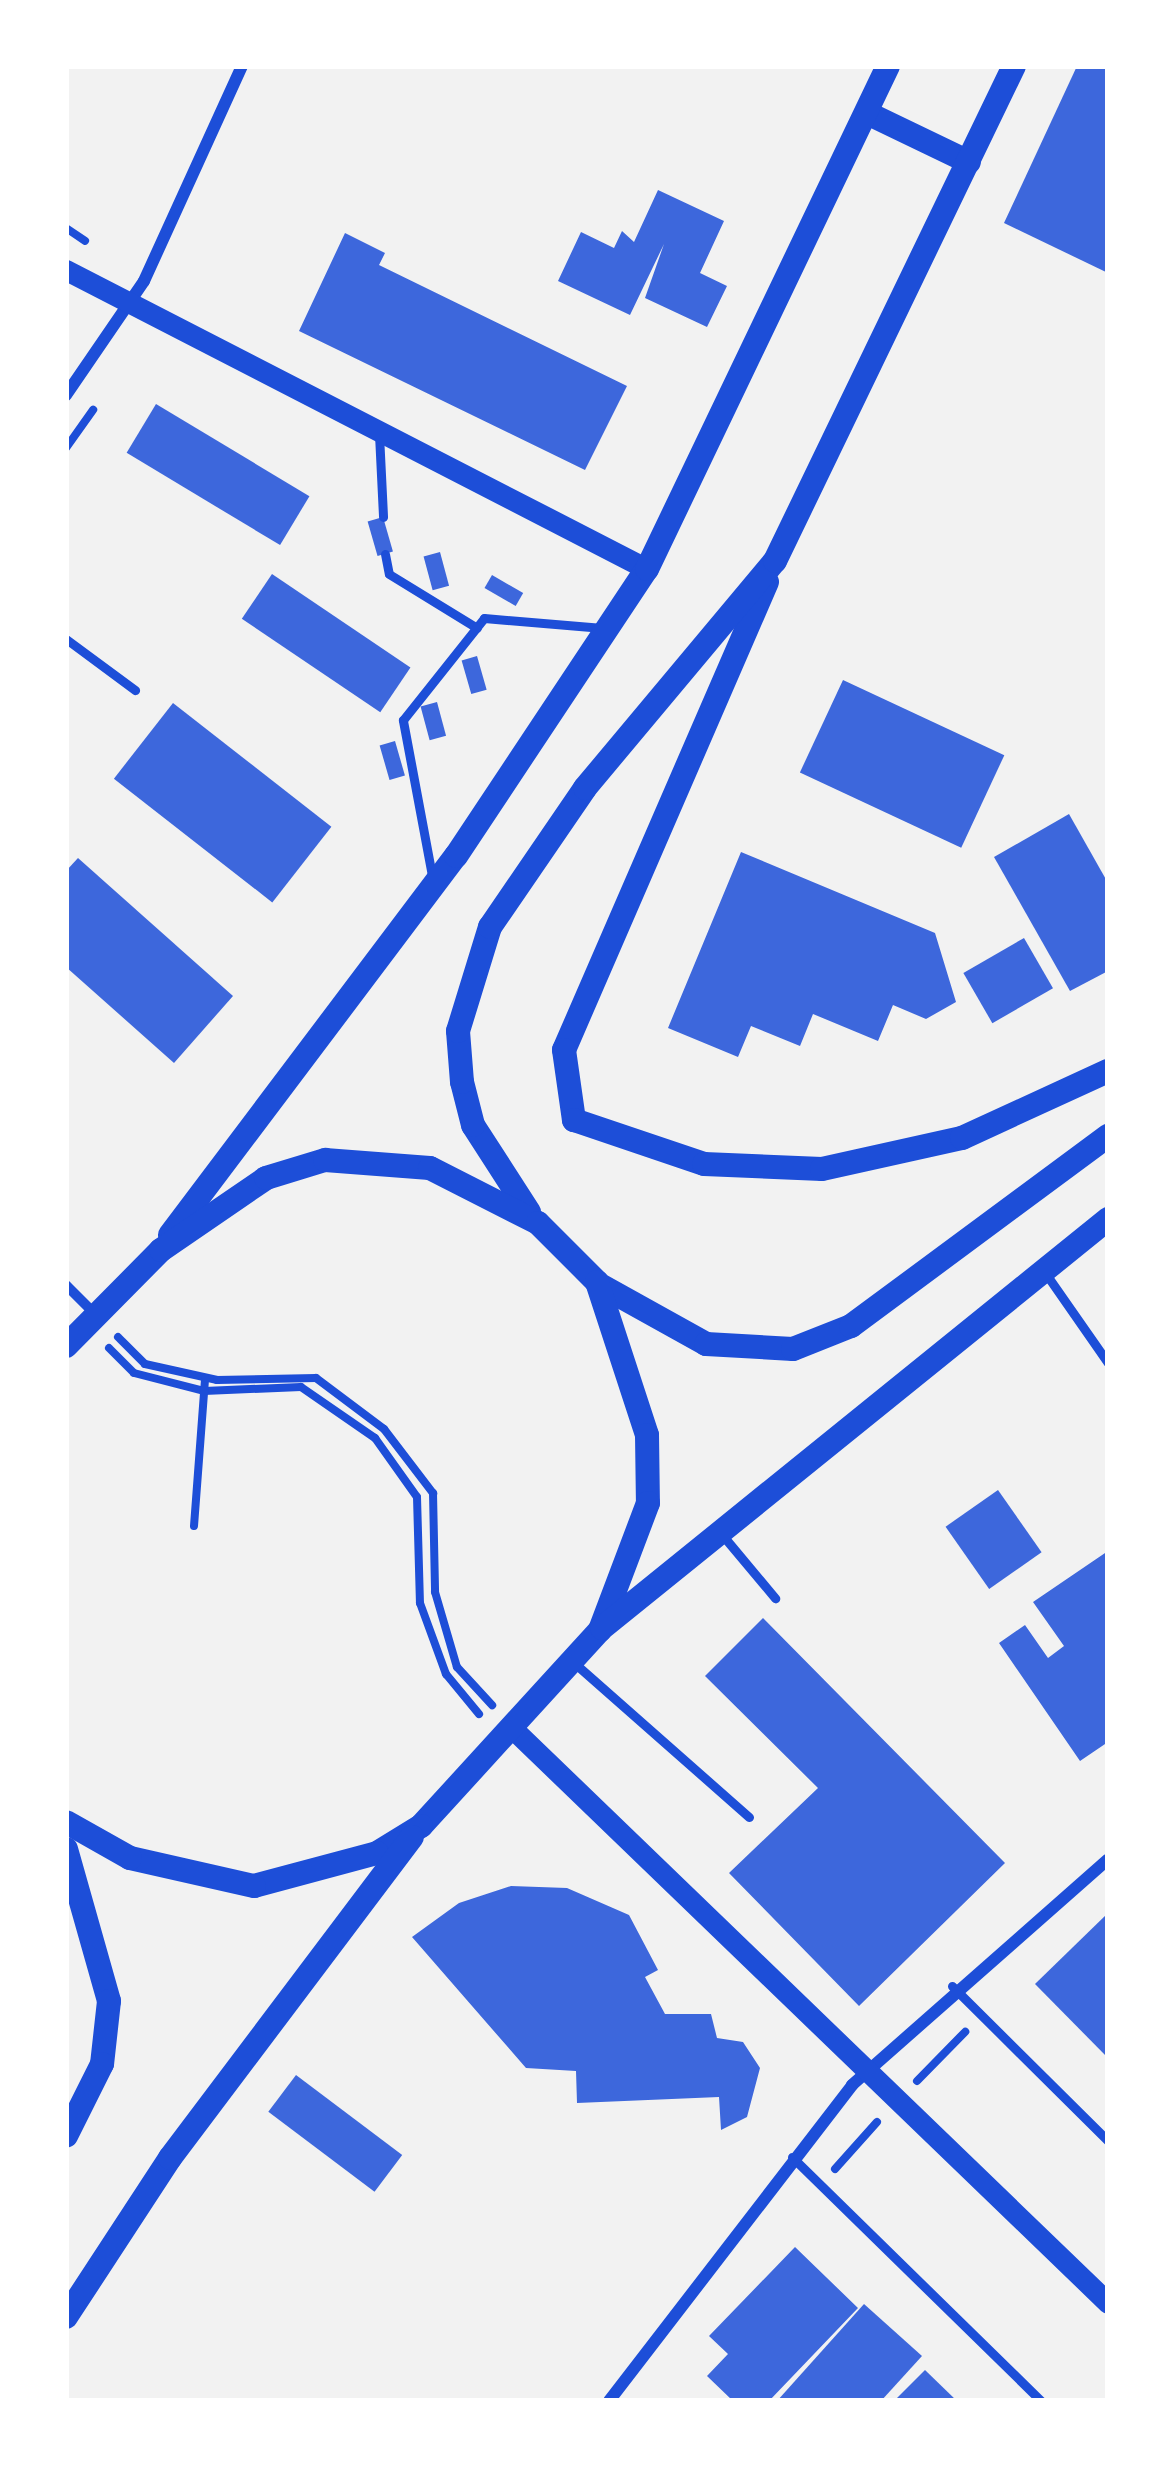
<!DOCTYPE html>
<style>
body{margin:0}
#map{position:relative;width:1174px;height:2467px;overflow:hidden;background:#f2f2f2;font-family:Raleway,sans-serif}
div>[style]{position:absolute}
.building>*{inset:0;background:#3d67dc;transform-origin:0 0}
.path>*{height:8px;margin:-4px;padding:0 4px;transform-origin:4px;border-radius:4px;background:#1d4ed8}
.service>*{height:9px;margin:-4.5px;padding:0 4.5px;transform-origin:4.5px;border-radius:4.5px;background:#1d4ed8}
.pedestrian>*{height:10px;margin:-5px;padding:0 5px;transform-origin:5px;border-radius:5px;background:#1d4ed8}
.minor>*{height:12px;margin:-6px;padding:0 6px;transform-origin:6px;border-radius:6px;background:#1d4ed8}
.tertiary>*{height:21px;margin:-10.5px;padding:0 10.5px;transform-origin:10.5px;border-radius:10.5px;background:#1d4ed8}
.secondary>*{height:24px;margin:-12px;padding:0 12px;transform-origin:12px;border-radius:12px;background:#1d4ed8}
span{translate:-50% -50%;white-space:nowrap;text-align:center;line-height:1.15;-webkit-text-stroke:9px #fff;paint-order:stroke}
.frame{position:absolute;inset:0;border:69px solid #fff;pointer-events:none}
</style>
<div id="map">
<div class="building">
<div style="clip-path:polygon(1077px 66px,1108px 66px,1108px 273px,1004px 223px)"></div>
<div style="clip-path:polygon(658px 190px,724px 221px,700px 273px,727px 286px,707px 327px,645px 298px,664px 244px,630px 315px,558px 281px,581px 232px,614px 248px,622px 231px,634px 242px)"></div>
<div style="clip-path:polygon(345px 233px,385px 253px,379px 265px,627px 386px,585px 470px,299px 331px)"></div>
<div style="left:156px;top:404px;width:179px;height:57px;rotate:31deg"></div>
<div style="left:383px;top:517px;width:36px;height:16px;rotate:74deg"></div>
<div style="left:440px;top:552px;width:35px;height:17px;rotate:75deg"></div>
<div style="left:272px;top:574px;width:167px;height:54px;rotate:34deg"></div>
<div style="left:492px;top:575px;width:36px;height:15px;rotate:30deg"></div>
<div style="left:477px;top:656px;width:35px;height:16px;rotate:74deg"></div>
<div style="left:843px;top:680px;width:178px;height:102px;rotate:25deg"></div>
<div style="left:437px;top:702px;width:35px;height:17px;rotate:75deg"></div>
<div style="left:173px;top:703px;width:201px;height:96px;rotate:38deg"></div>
<div style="left:395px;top:741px;width:36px;height:16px;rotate:74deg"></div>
<div style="clip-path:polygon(1069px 814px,1108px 883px,1108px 971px,1070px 991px,994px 857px)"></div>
<div style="clip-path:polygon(741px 852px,935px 933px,956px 1002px,926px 1019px,893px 1005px,878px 1041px,813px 1014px,800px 1046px,751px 1026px,738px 1057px,668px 1028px)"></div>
<div style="clip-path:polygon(78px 858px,233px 996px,174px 1063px,66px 967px,66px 871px)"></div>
<div style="left:1024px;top:938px;width:58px;height:70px;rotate:60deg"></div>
<div style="left:998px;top:1490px;width:76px;height:64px;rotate:55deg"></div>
<div style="clip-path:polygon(1108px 1551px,1108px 1742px,1080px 1761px,999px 1643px,1025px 1625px,1048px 1658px,1064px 1646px,1033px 1602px)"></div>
<div style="clip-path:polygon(763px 1618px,1005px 1863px,859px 2006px,729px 1873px,818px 1788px,705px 1676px)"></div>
<div style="clip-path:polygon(511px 1886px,567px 1888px,629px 1915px,658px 1970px,645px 1977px,665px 2014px,711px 2014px,717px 2038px,743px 2042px,760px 2068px,747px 2117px,721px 2130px,719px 2097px,577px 2103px,576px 2071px,526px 2068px,412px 1937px,459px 1903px)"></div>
<div style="clip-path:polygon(1108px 1913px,1108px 2058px,1035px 1984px)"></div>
<div style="left:296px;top:2075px;width:133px;height:46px;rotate:37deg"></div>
<div style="clip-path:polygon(795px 2247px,858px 2308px,769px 2401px,733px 2401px,707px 2376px,728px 2354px,709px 2336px)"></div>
<div style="clip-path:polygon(864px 2304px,922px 2356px,881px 2401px,777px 2401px)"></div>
<div style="clip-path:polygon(925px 2370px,957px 2401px,894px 2401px)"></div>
</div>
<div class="path">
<div style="left:66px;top:228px;width:23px;rotate:34deg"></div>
<div style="left:66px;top:448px;width:47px;rotate:-54.6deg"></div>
<div style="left:118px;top:1337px;width:38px;rotate:45deg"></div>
<div style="left:145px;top:1364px;width:74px;rotate:12.5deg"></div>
<div style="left:217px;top:1380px;width:99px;rotate:-1.2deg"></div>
<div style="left:316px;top:1378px;width:85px;rotate:36.9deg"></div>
<div style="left:384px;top:1429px;width:81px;rotate:52.6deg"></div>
<div style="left:433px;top:1493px;width:99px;rotate:88.8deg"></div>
<div style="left:435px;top:1592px;width:78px;rotate:73.7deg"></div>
<div style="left:457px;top:1667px;width:52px;rotate:47.4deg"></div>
<div style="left:109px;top:1348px;width:35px;rotate:45deg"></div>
<div style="left:134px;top:1373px;width:72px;rotate:14.4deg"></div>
<div style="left:204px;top:1391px;width:97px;rotate:-2.4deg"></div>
<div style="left:301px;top:1387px;width:90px;rotate:34.6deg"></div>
<div style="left:375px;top:1438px;width:72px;rotate:54.6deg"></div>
<div style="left:417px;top:1497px;width:106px;rotate:88.4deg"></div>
<div style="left:420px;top:1603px;width:76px;rotate:69.9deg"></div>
<div style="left:446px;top:1674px;width:52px;rotate:50.5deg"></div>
<div style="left:194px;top:1526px;width:148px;rotate:-85.7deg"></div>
<div style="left:917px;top:2081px;width:69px;rotate:-45.6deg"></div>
<div style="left:835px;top:2169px;width:63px;rotate:-48.2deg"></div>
</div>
<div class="service">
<div style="left:379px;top:434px;width:83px;rotate:87.2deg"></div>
<div style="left:385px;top:554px;width:20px;rotate:79deg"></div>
<div style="left:389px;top:574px;width:103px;rotate:31.5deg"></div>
<div style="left:66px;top:639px;width:86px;rotate:36.5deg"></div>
<div style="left:433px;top:881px;width:164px;rotate:-100.6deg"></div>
<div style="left:403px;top:720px;width:130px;rotate:-51.5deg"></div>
<div style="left:484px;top:618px;width:119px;rotate:4.8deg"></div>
<div style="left:1046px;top:1274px;width:108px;rotate:55.1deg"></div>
<div style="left:724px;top:1537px;width:80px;rotate:50.1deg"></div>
<div style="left:572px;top:1661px;width:236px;rotate:41.4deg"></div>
<div style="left:952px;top:1986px;width:220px;rotate:44.8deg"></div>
<div style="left:792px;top:2157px;width:349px;rotate:44.4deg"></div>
</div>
<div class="pedestrian">
<div style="left:66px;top:1285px;width:42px;rotate:45deg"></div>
</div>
<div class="minor">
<div style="left:66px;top:395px;width:138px;rotate:-55.6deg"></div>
<div style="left:144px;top:281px;width:236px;rotate:-65.5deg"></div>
<div style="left:609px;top:2401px;width:399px;rotate:-52.4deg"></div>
<div style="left:852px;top:2085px;width:341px;rotate:-41.4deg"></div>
</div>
<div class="tertiary">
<div style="left:66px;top:270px;width:653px;rotate:27.23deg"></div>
<div style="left:512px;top:1728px;width:828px;rotate:43.97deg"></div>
</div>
<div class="secondary">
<div style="left:867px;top:113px;width:113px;rotate:25.7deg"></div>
<div style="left:767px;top:582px;width:510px;rotate:113.45deg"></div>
<div style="left:564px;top:1050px;width:71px;rotate:81.9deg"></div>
<div style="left:574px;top:1120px;width:137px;rotate:18.7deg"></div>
<div style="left:704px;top:1164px;width:118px;rotate:2.4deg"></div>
<div style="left:822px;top:1169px;width:143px;rotate:-12.5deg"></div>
<div style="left:962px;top:1138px;width:161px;rotate:-24.7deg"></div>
<div style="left:529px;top:1212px;width:103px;rotate:-122.8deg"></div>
<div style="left:473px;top:1125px;width:44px;rotate:-104.3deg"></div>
<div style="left:462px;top:1082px;width:51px;rotate:-94.5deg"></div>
<div style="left:458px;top:1031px;width:109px;rotate:-72.9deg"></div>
<div style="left:490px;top:927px;width:168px;rotate:-55.6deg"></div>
<div style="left:585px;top:788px;width:296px;rotate:-50.1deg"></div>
<div style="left:775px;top:561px;width:550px;rotate:-64.23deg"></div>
<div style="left:170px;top:1235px;width:475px;rotate:-53deg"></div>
<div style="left:456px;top:856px;width:345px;rotate:-56.4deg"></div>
<div style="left:647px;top:569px;width:558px;rotate:-64.4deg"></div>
<div style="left:600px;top:1285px;width:121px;rotate:29.1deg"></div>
<div style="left:706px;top:1344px;width:87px;rotate:3.3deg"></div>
<div style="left:793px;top:1349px;width:62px;rotate:-21.6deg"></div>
<div style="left:851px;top:1326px;width:320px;rotate:-36.5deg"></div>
<div style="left:66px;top:1346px;width:135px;rotate:-45.3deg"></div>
<div style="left:161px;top:1250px;width:127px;rotate:-34.4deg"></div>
<div style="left:266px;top:1178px;width:62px;rotate:-17deg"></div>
<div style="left:325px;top:1160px;width:105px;rotate:4.4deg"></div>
<div style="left:430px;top:1168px;width:121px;rotate:27deg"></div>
<div style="left:538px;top:1223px;width:83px;rotate:45deg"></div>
<div style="left:597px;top:1282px;width:161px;rotate:71.9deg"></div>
<div style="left:647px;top:1435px;width:68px;rotate:89.2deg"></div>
<div style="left:648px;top:1503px;width:136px;rotate:110.7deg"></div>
<div style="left:600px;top:1630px;width:265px;rotate:132.4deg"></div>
<div style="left:421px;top:1826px;width:52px;rotate:148.5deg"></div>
<div style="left:377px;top:1853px;width:127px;rotate:165deg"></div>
<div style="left:254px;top:1886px;width:127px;rotate:-167.3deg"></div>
<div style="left:130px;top:1858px;width:73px;rotate:-150.6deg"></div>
<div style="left:602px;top:1628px;width:651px;rotate:-38.95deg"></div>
<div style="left:66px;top:1849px;width:158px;rotate:74.2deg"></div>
<div style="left:109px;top:2001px;width:63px;rotate:96.3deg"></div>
<div style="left:102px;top:2064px;width:80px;rotate:116.6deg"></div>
<div style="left:66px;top:2317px;width:190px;rotate:-56.8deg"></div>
<div style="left:170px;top:2158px;width:402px;rotate:-53deg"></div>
</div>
<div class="frame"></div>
</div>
